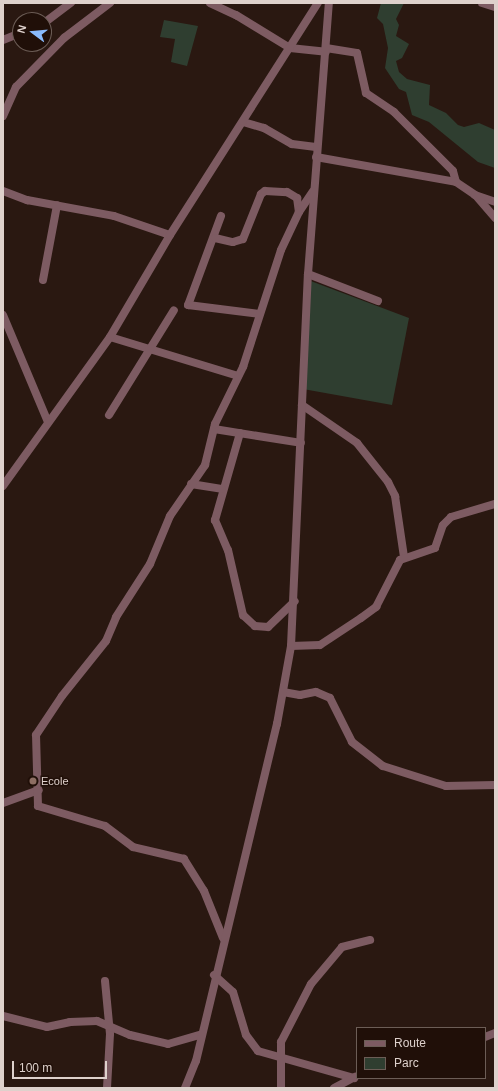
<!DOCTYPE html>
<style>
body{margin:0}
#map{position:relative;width:498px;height:1091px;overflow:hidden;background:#2a1811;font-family:Helvetica,sans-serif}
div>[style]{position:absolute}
.green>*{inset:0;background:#2f3e30}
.minor>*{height:8px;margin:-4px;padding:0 4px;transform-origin:4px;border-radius:4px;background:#7d5b62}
.dots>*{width:11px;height:11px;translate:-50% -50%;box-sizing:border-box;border:2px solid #200f08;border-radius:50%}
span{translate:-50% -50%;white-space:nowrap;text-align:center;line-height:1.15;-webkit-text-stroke:3px #200f08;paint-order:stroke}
.poi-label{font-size:11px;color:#ded1cc}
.left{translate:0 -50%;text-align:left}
.frame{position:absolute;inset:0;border:4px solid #ded1cc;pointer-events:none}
.legend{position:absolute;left:356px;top:1027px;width:130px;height:52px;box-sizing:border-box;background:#200f08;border:1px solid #6c5d56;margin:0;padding:5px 7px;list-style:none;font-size:12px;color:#ded1cc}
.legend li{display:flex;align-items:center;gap:8px;height:20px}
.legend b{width:20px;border:1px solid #6c5d56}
.north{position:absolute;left:12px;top:12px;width:40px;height:40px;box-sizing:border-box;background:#200f08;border:1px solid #6c5d56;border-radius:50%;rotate:286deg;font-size:11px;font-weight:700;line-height:16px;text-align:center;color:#ded1cc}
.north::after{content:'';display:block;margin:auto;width:14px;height:18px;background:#89bafc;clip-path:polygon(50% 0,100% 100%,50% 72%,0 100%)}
.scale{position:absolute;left:12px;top:1061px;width:95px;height:18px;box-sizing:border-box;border:2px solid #ded1cc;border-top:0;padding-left:5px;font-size:12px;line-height:14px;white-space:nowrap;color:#ded1cc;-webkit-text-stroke:3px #200f08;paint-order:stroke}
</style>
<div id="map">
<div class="green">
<div style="clip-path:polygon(381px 3px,404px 3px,396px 19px,399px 25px,396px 36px,409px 44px,402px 58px,396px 61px,399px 72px,407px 79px,430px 85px,429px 105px,446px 113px,458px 125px,464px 127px,479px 123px,495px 130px,495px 168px,478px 162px,429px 122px,412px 115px,406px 92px,399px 89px,385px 68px,388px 48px,383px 24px,377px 18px)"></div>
<div style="clip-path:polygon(164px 20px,198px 26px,187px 66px,171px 62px,175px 39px,160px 37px)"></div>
<div style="clip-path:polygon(308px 280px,409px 318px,392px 405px,303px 389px)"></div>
</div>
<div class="minor">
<div style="left:210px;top:3px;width:29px;rotate:25deg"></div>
<div style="left:236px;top:15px;width:63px;rotate:31.4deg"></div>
<div style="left:290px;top:48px;width:36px;rotate:6deg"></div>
<div style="left:482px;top:3px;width:14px;rotate:17deg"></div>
<div style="left:44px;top:23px;width:34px;rotate:-37deg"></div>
<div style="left:3px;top:40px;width:18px;rotate:-22deg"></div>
<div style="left:326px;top:48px;width:31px;rotate:9deg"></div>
<div style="left:357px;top:53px;width:41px;rotate:77.3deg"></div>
<div style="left:366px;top:93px;width:34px;rotate:34deg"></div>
<div style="left:394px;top:112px;width:83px;rotate:45deg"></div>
<div style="left:453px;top:171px;width:11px;rotate:75deg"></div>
<div style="left:456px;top:182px;width:23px;rotate:34deg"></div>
<div style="left:475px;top:195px;width:21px;rotate:19deg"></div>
<div style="left:3px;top:116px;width:32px;rotate:-66deg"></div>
<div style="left:16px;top:87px;width:69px;rotate:-45.6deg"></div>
<div style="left:64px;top:38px;width:58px;rotate:-37.3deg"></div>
<div style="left:243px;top:122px;width:22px;rotate:16deg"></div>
<div style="left:264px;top:128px;width:32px;rotate:30deg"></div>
<div style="left:292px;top:144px;width:24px;rotate:7deg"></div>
<div style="left:316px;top:157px;width:142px;rotate:10.1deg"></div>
<div style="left:3px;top:191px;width:26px;rotate:21deg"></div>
<div style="left:27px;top:200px;width:88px;rotate:10.4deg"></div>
<div style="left:114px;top:216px;width:59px;rotate:18.7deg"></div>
<div style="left:477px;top:197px;width:28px;rotate:49deg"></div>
<div style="left:221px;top:216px;width:95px;rotate:110.3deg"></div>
<div style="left:188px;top:305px;width:72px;rotate:7.2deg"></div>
<div style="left:215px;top:238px;width:18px;rotate:13deg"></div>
<div style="left:233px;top:242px;width:10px;rotate:-17deg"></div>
<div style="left:243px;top:239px;width:48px;rotate:-68.2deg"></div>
<div style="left:261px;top:194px;width:5px;rotate:-37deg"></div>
<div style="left:265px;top:191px;width:22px;rotate:3deg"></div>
<div style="left:287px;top:192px;width:12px;rotate:31deg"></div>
<div style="left:297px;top:198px;width:14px;rotate:82deg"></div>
<div style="left:308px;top:274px;width:75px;rotate:21.1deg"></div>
<div style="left:43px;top:280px;width:76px;rotate:-79.4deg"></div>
<div style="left:3px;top:315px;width:116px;rotate:67.2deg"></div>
<div style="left:110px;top:337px;width:134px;rotate:16.9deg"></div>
<div style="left:302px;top:405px;width:67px;rotate:34.6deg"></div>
<div style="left:357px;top:443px;width:50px;rotate:51.5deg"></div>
<div style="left:388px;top:482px;width:16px;rotate:63deg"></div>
<div style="left:395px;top:496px;width:62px;rotate:81.6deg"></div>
<div style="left:109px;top:415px;width:123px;rotate:-58.2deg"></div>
<div style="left:214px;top:429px;width:88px;rotate:9.1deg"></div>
<div style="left:240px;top:433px;width:91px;rotate:106deg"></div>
<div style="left:215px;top:520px;width:33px;rotate:67deg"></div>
<div style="left:228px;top:550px;width:67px;rotate:77deg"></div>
<div style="left:243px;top:615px;width:16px;rotate:43deg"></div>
<div style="left:255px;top:626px;width:13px;rotate:4deg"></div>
<div style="left:268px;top:627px;width:37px;rotate:-44deg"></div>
<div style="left:191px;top:484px;width:31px;rotate:9deg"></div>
<div style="left:3px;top:486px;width:183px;rotate:-54.3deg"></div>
<div style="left:110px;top:337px;width:118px;rotate:-59.5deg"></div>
<div style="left:170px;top:235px;width:275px;rotate:-57.5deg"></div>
<div style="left:291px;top:646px;width:29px;rotate:-2deg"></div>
<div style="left:320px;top:645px;width:49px;rotate:-33.4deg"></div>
<div style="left:361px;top:618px;width:19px;rotate:-36deg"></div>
<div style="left:376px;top:607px;width:53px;rotate:-62.9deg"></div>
<div style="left:400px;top:560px;width:37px;rotate:-19deg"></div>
<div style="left:435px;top:548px;width:24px;rotate:-71deg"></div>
<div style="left:443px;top:525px;width:11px;rotate:-45deg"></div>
<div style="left:451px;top:517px;width:46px;rotate:-16.5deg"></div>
<div style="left:283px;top:692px;width:17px;rotate:10deg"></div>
<div style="left:300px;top:695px;width:16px;rotate:-11deg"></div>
<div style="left:316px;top:692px;width:15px;rotate:23deg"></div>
<div style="left:330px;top:698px;width:49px;rotate:63.4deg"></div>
<div style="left:352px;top:742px;width:39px;rotate:38deg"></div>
<div style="left:383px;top:766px;width:66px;rotate:17.6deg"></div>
<div style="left:446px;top:786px;width:49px;rotate:-1.2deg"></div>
<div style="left:3px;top:803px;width:38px;rotate:-20deg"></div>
<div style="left:223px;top:938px;width:51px;rotate:-112deg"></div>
<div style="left:204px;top:891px;width:38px;rotate:-122deg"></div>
<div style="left:184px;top:859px;width:52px;rotate:-166.8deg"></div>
<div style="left:133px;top:847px;width:35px;rotate:-143deg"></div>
<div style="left:105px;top:826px;width:70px;rotate:-163.4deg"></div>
<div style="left:38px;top:806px;width:71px;rotate:-91.6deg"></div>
<div style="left:36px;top:735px;width:47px;rotate:-56.3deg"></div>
<div style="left:62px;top:696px;width:70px;rotate:-51.3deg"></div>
<div style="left:106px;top:641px;width:26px;rotate:-67deg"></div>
<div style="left:116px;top:617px;width:63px;rotate:-57.3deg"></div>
<div style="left:150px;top:564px;width:52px;rotate:-67.4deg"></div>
<div style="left:170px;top:516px;width:62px;rotate:-55.5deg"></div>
<div style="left:205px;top:465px;width:42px;rotate:-76.3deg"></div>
<div style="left:215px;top:424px;width:64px;rotate:-63.8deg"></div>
<div style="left:243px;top:367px;width:123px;rotate:-72deg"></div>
<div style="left:281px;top:250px;width:42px;rotate:-64.7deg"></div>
<div style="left:299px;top:212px;width:25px;rotate:-56deg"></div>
<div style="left:214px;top:975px;width:25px;rotate:42deg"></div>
<div style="left:233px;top:992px;width:45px;rotate:73.2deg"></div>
<div style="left:246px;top:1035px;width:20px;rotate:53deg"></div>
<div style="left:258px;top:1051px;width:100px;rotate:15.7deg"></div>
<div style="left:105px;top:981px;width:53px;rotate:84.6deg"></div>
<div style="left:110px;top:1034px;width:54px;rotate:93.2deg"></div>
<div style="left:3px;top:1016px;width:45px;rotate:14deg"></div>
<div style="left:47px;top:1027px;width:24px;rotate:-12deg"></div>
<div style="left:70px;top:1022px;width:27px;rotate:-2deg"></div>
<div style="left:97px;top:1021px;width:36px;rotate:23deg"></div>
<div style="left:130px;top:1035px;width:39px;rotate:13deg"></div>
<div style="left:168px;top:1044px;width:33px;rotate:-16deg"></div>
<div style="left:485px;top:1037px;width:11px;rotate:-22deg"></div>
<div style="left:185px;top:1088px;width:29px;rotate:-68deg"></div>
<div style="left:196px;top:1061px;width:347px;rotate:-76.5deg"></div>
<div style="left:277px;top:724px;width:79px;rotate:-79.8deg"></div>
<div style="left:291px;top:646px;width:372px;rotate:-87.4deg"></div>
<div style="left:308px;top:274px;width:272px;rotate:-85.6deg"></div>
<div style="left:281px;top:1088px;width:46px;rotate:-90deg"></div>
<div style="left:281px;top:1042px;width:65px;rotate:-62.7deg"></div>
<div style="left:311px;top:984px;width:48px;rotate:-50deg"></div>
<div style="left:342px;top:947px;width:29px;rotate:-14deg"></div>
<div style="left:334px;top:1088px;width:24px;rotate:-28deg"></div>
</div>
<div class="dots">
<div style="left:33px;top:781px;background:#8d6e63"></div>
</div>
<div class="poi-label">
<span class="left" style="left:41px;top:781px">Ecole</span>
</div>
<div class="frame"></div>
<ul class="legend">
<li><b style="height:5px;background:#7d5b62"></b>Route</li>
<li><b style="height:11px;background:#2f3e30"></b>Parc</li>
</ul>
<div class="north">N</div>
<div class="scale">100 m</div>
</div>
